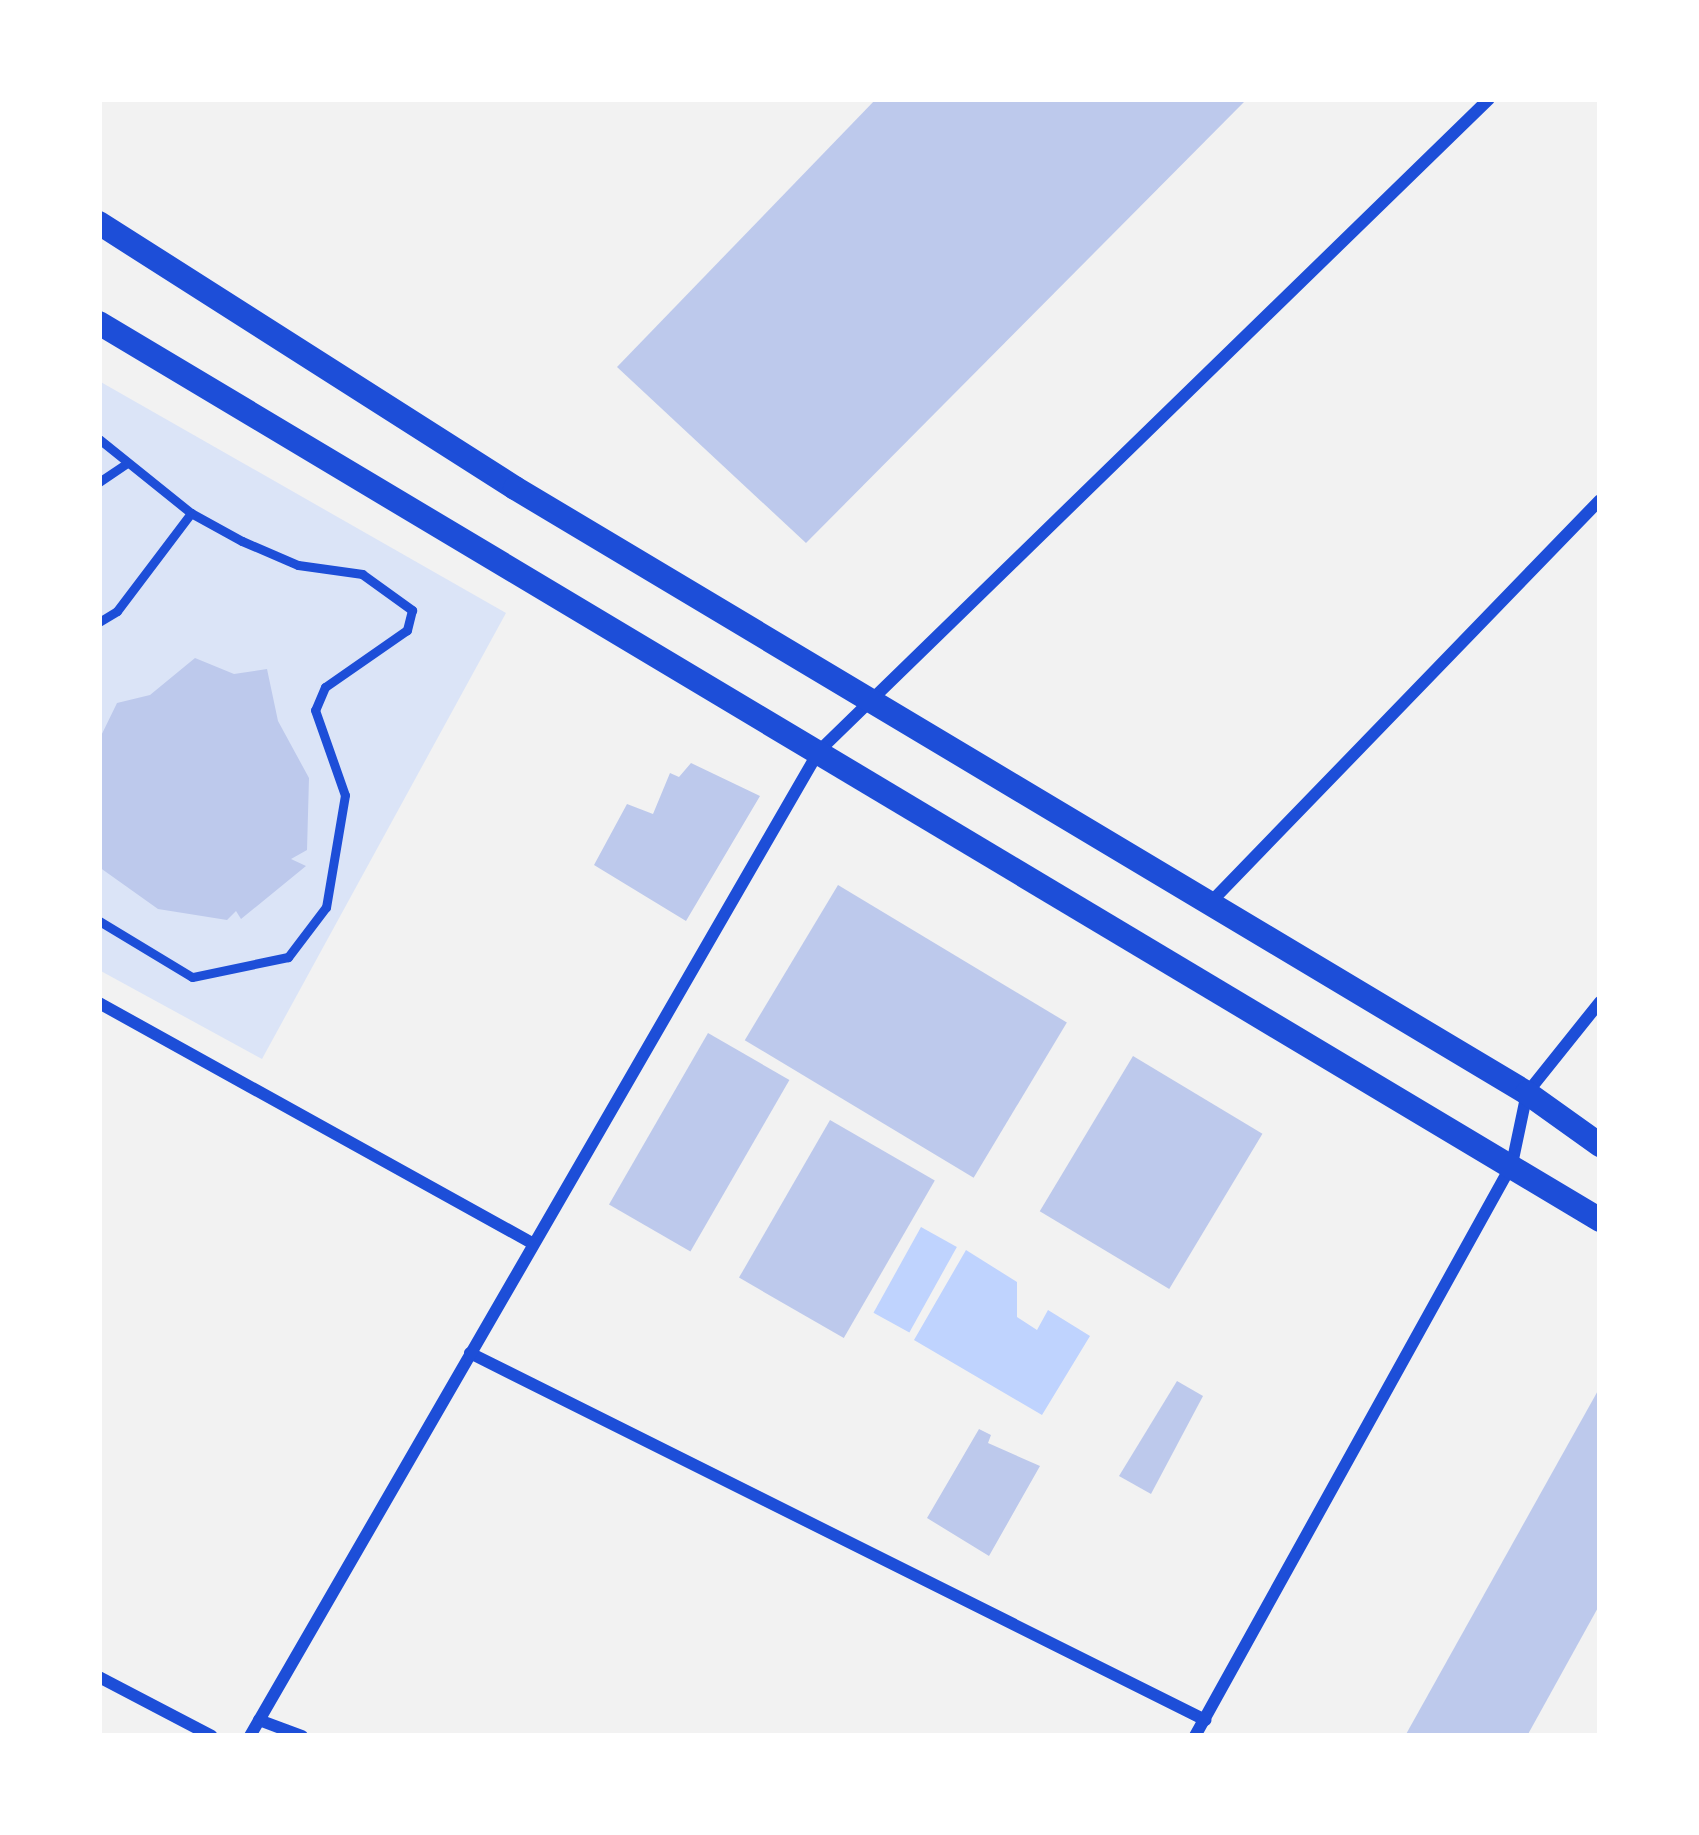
<!DOCTYPE html>
<style>
body{margin:0}
#map{position:relative;width:1699px;height:1835px;overflow:hidden;background:#f2f2f2;font-family:"Archivo Narrow",sans-serif}
div>[style]{position:absolute}
.green>*{inset:0;background:#dbe4f7}
.water>*{inset:0;background:#bfd3fe;transform-origin:0 0}
.building>*{inset:0;background:#bdc9ec;transform-origin:0 0}
.service>*{height:9px;margin:-4.5px;padding:0 4.5px;transform-origin:4.5px;border-radius:4.5px;background:#1d4ed8}
.minor>*{height:12px;margin:-6px;padding:0 6px;transform-origin:6px;border-radius:6px;background:#1d4ed8}
.secondary>*{height:24px;margin:-12px;padding:0 12px;transform-origin:12px;border-radius:12px;background:#1d4ed8}
span{translate:-50% -50%;white-space:nowrap;text-align:center;line-height:1.15;-webkit-text-stroke:9px #fff;paint-order:stroke}
.frame{position:absolute;inset:0;border:102px solid #fff;pointer-events:none}
</style>
<div id="map">
<div class="green">
<div style="clip-path:polygon(99px 381px,506px 613px,262px 1059px,99px 970px)"></div>
</div>
<div class="water">
<div style="left:921px;top:1227px;width:41px;height:98px;rotate:29deg"></div>
<div style="clip-path:polygon(966px 1250px,1017px 1282px,1017px 1317px,1037px 1330px,1048px 1310px,1090px 1336px,1042px 1415px,914px 1340px)"></div>
</div>
<div class="building">
<div style="clip-path:polygon(876px 99px,1247px 99px,806px 543px,617px 367px)"></div>
<div style="clip-path:polygon(195px 658px,234px 674px,267px 669px,278px 721px,309px 778px,307px 850px,291px 859px,306px 866px,241px 919px,236px 911px,227px 920px,158px 909px,99px 867px,99px 740px,117px 703px,150px 695px)"></div>
<div style="clip-path:polygon(691px 763px,760px 796px,686px 921px,594px 865px,627px 804px,653px 814px,670px 773px,679px 777px)"></div>
<div style="left:838px;top:885px;width:267px;height:181px;rotate:31deg"></div>
<div style="left:708px;top:1033px;width:94px;height:198px;rotate:30deg"></div>
<div style="left:1133px;top:1056px;width:151px;height:181px;rotate:31deg"></div>
<div style="left:830px;top:1120px;width:121px;height:182px;rotate:30deg"></div>
<div style="clip-path:polygon(1177px 1381px,1203px 1396px,1151px 1494px,1119px 1476px)"></div>
<div style="clip-path:polygon(1600px 1387px,1600px 1604px,1527px 1736px,1405px 1736px)"></div>
<div style="clip-path:polygon(979px 1429px,991px 1435px,988px 1443px,1040px 1466px,989px 1556px,927px 1518px)"></div>
</div>
<div class="service">
<div style="left:99px;top:439px;width:118px;rotate:38.8deg"></div>
<div style="left:191px;top:513px;width:58px;rotate:28.8deg"></div>
<div style="left:242px;top:541px;width:61px;rotate:23.2deg"></div>
<div style="left:298px;top:565px;width:65px;rotate:8deg"></div>
<div style="left:362px;top:574px;width:62px;rotate:35.8deg"></div>
<div style="left:412px;top:610px;width:21px;rotate:104deg"></div>
<div style="left:407px;top:630px;width:100px;rotate:145.2deg"></div>
<div style="left:325px;top:687px;width:25px;rotate:113deg"></div>
<div style="left:315px;top:710px;width:90px;rotate:70.6deg"></div>
<div style="left:345px;top:795px;width:114px;rotate:99.6deg"></div>
<div style="left:326px;top:907px;width:63px;rotate:127.2deg"></div>
<div style="left:288px;top:957px;width:98px;rotate:168.2deg"></div>
<div style="left:192px;top:977px;width:109px;rotate:-148.9deg"></div>
<div style="left:99px;top:482px;width:32px;rotate:-34deg"></div>
<div style="left:99px;top:622px;width:21px;rotate:-31deg"></div>
<div style="left:117px;top:611px;width:123px;rotate:-52.9deg"></div>
</div>
<div class="minor">
<div style="left:1209px;top:904px;width:562px;rotate:-45.94deg"></div>
<div style="left:99px;top:1003px;width:495px;rotate:29deg"></div>
<div style="left:470px;top:1353px;width:822px;rotate:26.53deg"></div>
<div style="left:99px;top:1677px;width:127px;rotate:27.6deg"></div>
<div style="left:259px;top:1720px;width:46px;rotate:20.4deg"></div>
<div style="left:250px;top:1736px;width:1138px;rotate:-59.99deg"></div>
<div style="left:819px;top:751px;width:935px;rotate:-44.22deg"></div>
<div style="left:1195px;top:1736px;width:654px;rotate:-61deg"></div>
<div style="left:1512px;top:1164px;width:73px;rotate:-78.1deg"></div>
<div style="left:1527px;top:1093px;width:117px;rotate:-51.3deg"></div>
</div>
<div class="secondary">
<div style="left:99px;top:223px;width:493px;rotate:32.5deg"></div>
<div style="left:515px;top:488px;width:1179px;rotate:30.87deg"></div>
<div style="left:1527px;top:1093px;width:90px;rotate:35.5deg"></div>
<div style="left:99px;top:323px;width:1749px;rotate:30.86deg"></div>
</div>
<div class="frame"></div>
</div>
